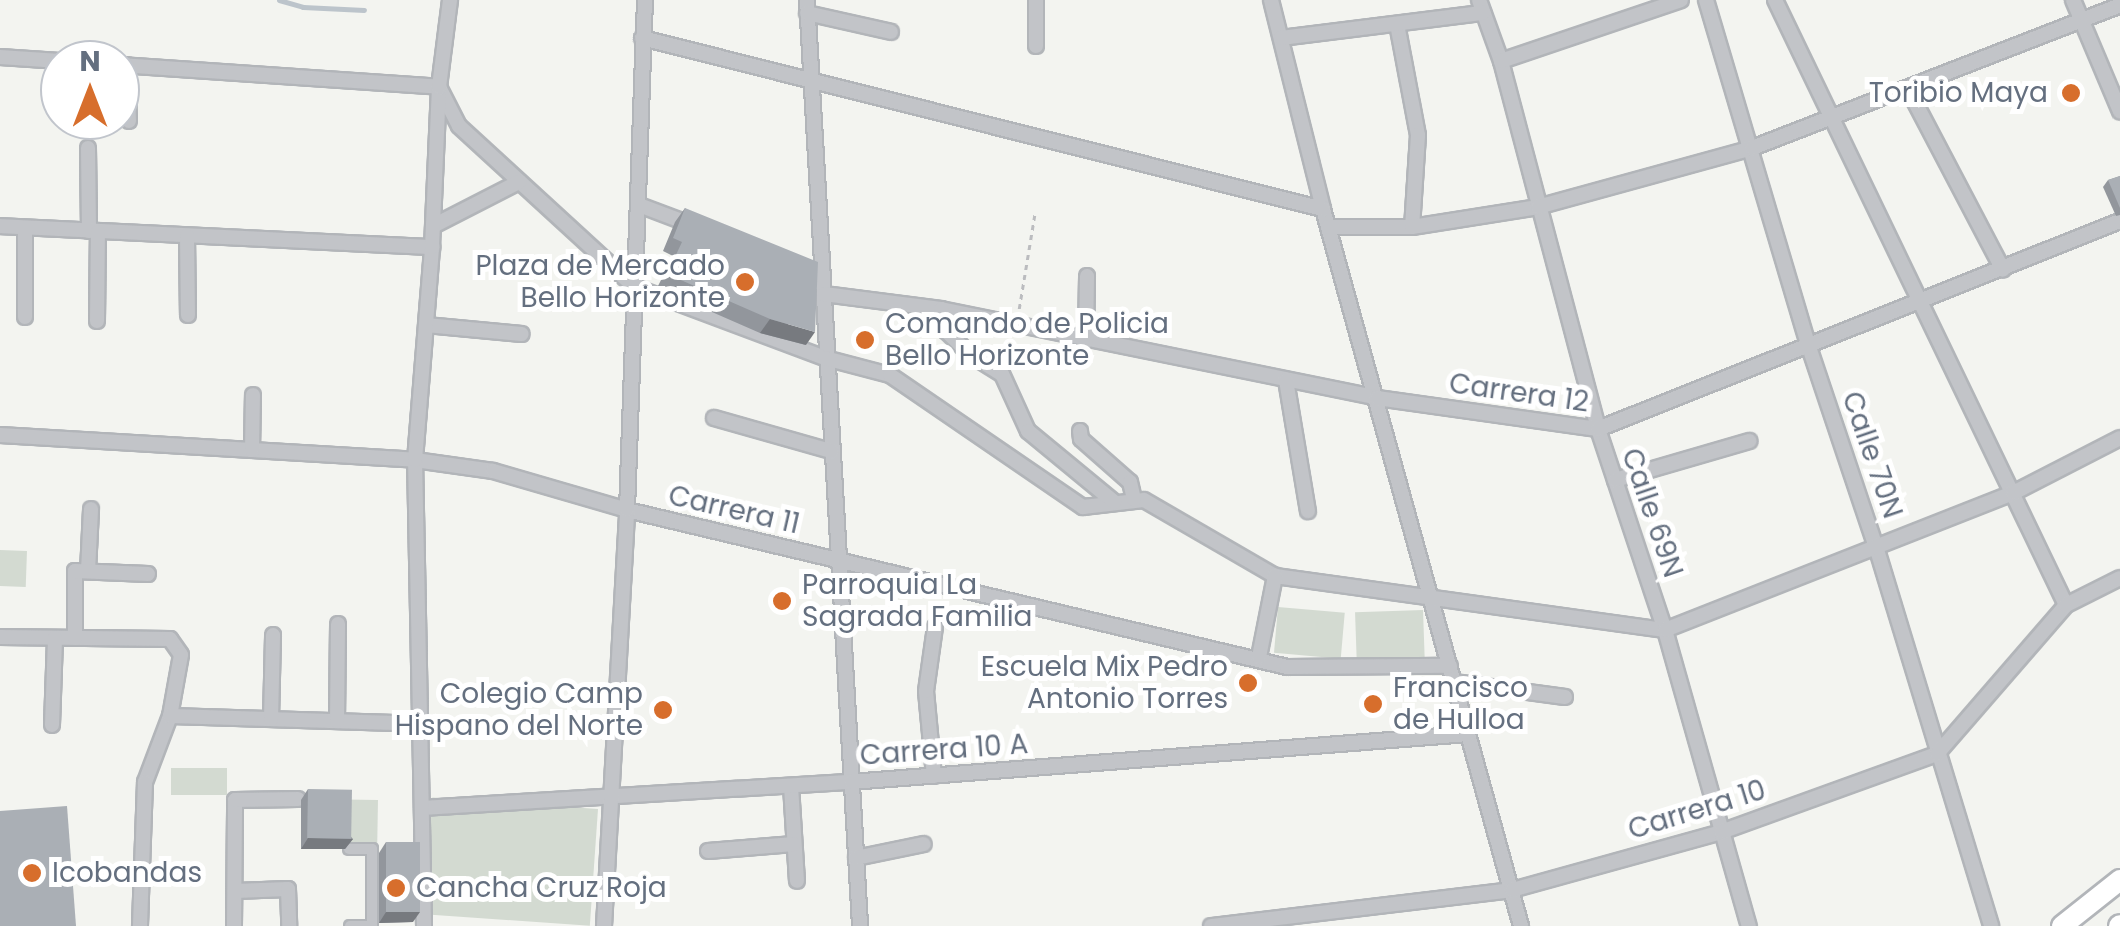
<!DOCTYPE html>
<style>
body{margin:0}
#map{position:relative;width:2120px;height:926px;overflow:hidden;background:#f3f4f0;font-family:Poppins,sans-serif}
div>[style]{position:absolute}
.green>*{inset:0;background:#d3dad1;transform-origin:0 0}
.stream>*{height:5px;margin:-2.5px;padding:0 2.5px;transform-origin:2.5px;border-radius:2.5px;background:#bcc4cb}
.path>*{height:2.5px;margin-top:-1.25px;transform-origin:0;background:repeating-linear-gradient(90deg,#bbbcbf 0 5px,transparent 0 10px)}
.roads{filter:drop-shadow(2px 0 #b2b5b9) drop-shadow(-2px 0 #b2b5b9) drop-shadow(0 2px #b2b5b9) drop-shadow(0 -2px #b2b5b9)}
.pedestrian>*{height:10px;margin:-5px;padding:0 5px;transform-origin:5px;border-radius:5px;background:#c2c4c8}
.minor>*{height:14px;margin:-7px;padding:0 7px;transform-origin:7px;border-radius:7px;background:#c2c4c8}
.primary>*{height:20px;margin:-10px;padding:0 10px;transform-origin:10px;border-radius:10px;background:#fff}
.wall>*{inset:0;background:#92969c}
.shaded-wall>*{inset:0;background:#777a7f}
.building>*{inset:0;background:#aaafb5;transform-origin:0 0}
.dots>*{width:28px;height:28px;translate:-50% -50%;box-sizing:border-box;border:5px solid #fff;border-radius:50%}
span{translate:-50% -50%;white-space:nowrap;text-align:center;line-height:1.15;-webkit-text-stroke:10px #fff;paint-order:stroke}
.poi-label{font-size:28px;color:#646f7f}
.right{translate:-100% -50%;text-align:right}
.left{translate:0 -50%;text-align:left}
.street-label{font-size:28px;color:#646f7f}
.north{position:absolute;left:40px;top:40px;width:100px;height:100px;box-sizing:border-box;background:#fff;border:2px solid #c1c5cc;border-radius:50%;rotate:0deg;font-size:28px;font-weight:700;line-height:40px;text-align:center;color:#646f7f}
.north::after{content:'';display:block;margin:auto;width:35px;height:45px;background:#d76e2c;clip-path:polygon(50% 0,100% 100%,50% 72%,0 100%)}
</style>
<div id="map">
<div class="green">
<div style="left:0;top:550px;width:27px;height:36px;rotate:2deg"></div>
<div style="left:1278px;top:607px;width:67px;height:46px;rotate:5deg"></div>
<div style="left:1423px;top:610px;width:49px;height:68px;rotate:88deg"></div>
<div style="left:227px;top:768px;width:27px;height:56px;rotate:90deg"></div>
<div style="left:378px;top:800px;width:46px;height:34px;rotate:91deg"></div>
<div style="left:598px;top:809px;width:117px;height:166px;rotate:94deg"></div>
</div>
<div class="stream">
<div style="left:279px;top:0;width:25px;rotate:16deg"></div>
<div style="left:303px;top:7px;width:61px;rotate:2.8deg"></div>
</div>
<div class="path">
<div style="left:1019px;top:309px;width:98px;rotate:-80.6deg"></div>
</div>
<div class="roads">
<div class="pedestrian">
<div style="left:349px;top:849px;width:23px"></div>
<div style="left:372px;top:849px;width:77px;rotate:90deg"></div>
<div style="left:372px;top:926px;width:22px;rotate:180deg"></div>
</div>
<div class="minor">
<div style="left:807px;top:0;width:928px;rotate:86.72deg"></div>
<div style="left:1036px;top:0;width:46px;rotate:90deg"></div>
<div style="left:1271px;top:0;width:215px;rotate:76deg"></div>
<div style="left:1323px;top:209px;width:744px;rotate:74.56deg"></div>
<div style="left:1479px;top:0;width:65px;rotate:70.2deg"></div>
<div style="left:1501px;top:61px;width:381px;rotate:75.2deg"></div>
<div style="left:1598px;top:429px;width:212px;rotate:71.6deg"></div>
<div style="left:1665px;top:630px;width:308px;rotate:74.2deg"></div>
<div style="left:1706px;top:0;width:362px;rotate:73.5deg"></div>
<div style="left:1809px;top:347px;width:214px;rotate:71.5deg"></div>
<div style="left:1877px;top:550px;width:393px;rotate:73.1deg"></div>
<div style="left:1775px;top:0;width:671px;rotate:64.31deg"></div>
<div style="left:2073px;top:0;width:121px;rotate:67.1deg"></div>
<div style="left:807px;top:13px;width:86px;rotate:12.7deg"></div>
<div style="left:1397px;top:24px;width:113px;rotate:79.3deg"></div>
<div style="left:1418px;top:135px;width:92px;rotate:93.7deg"></div>
<div style="left:642px;top:38px;width:702px;rotate:14.1deg"></div>
<div style="left:1281px;top:38px;width:204px;rotate:-7.1deg"></div>
<div style="left:0;top:57px;width:60px;rotate:3.8deg"></div>
<div style="left:1501px;top:61px;width:190px;rotate:-18.7deg"></div>
<div style="left:120px;top:65px;width:320px;rotate:3.9deg"></div>
<div style="left:439px;top:87px;width:44px;rotate:62.9deg"></div>
<div style="left:459px;top:126px;width:239px;rotate:42.5deg"></div>
<div style="left:635px;top:287px;width:203px;rotate:20.5deg"></div>
<div style="left:825px;top:358px;width:67px;rotate:14.7deg"></div>
<div style="left:890px;top:375px;width:234px;rotate:34.4deg"></div>
<div style="left:1083px;top:507px;width:61px;rotate:-6.5deg"></div>
<div style="left:1144px;top:500px;width:151px;rotate:30.1deg"></div>
<div style="left:1275px;top:576px;width:394px;rotate:7.9deg"></div>
<div style="left:1665px;top:630px;width:374px;rotate:-21.5deg"></div>
<div style="left:2013px;top:493px;width:120px;rotate:-27.2deg"></div>
<div style="left:127px;top:65px;width:56px;rotate:88deg"></div>
<div style="left:1908px;top:89px;width:204px;rotate:62.3deg"></div>
<div style="left:88px;top:148px;width:83px;rotate:89.3deg"></div>
<div style="left:639px;top:205px;width:60px;rotate:20.6deg"></div>
<div style="left:0;top:226px;width:433px;rotate:2.8deg"></div>
<div style="left:433px;top:226px;width:97px;rotate:-27.1deg"></div>
<div style="left:1328px;top:227px;width:84px"></div>
<div style="left:1412px;top:227px;width:128px;rotate:-9deg"></div>
<div style="left:1538px;top:207px;width:222px;rotate:-15.4deg"></div>
<div style="left:1752px;top:148px;width:395px;rotate:-21.2deg"></div>
<div style="left:25px;top:228px;width:89px;rotate:90deg"></div>
<div style="left:187px;top:236px;width:79px;rotate:89.3deg"></div>
<div style="left:824px;top:294px;width:118px;rotate:7.3deg"></div>
<div style="left:941px;top:309px;width:445px;rotate:11.5deg"></div>
<div style="left:1377px;top:398px;width:223px;rotate:8deg"></div>
<div style="left:1598px;top:429px;width:562px;rotate:-21.73deg"></div>
<div style="left:941px;top:309px;width:23px;rotate:77deg"></div>
<div style="left:946px;top:331px;width:35px;rotate:44deg"></div>
<div style="left:971px;top:355px;width:36px;rotate:32deg"></div>
<div style="left:1002px;top:374px;width:63px;rotate:65.5deg"></div>
<div style="left:1028px;top:431px;width:112px;rotate:39.5deg"></div>
<div style="left:97px;top:321px;width:89px;rotate:-89.4deg"></div>
<div style="left:426px;top:325px;width:96px;rotate:5.4deg"></div>
<div style="left:1086px;top:341px;width:65px;rotate:-89.1deg"></div>
<div style="left:1286px;top:380px;width:133px;rotate:80.5deg"></div>
<div style="left:714px;top:418px;width:122px;rotate:15.8deg"></div>
<div style="left:1080px;top:431px;width:8px;rotate:83deg"></div>
<div style="left:1081px;top:439px;width:65px;rotate:41.3deg"></div>
<div style="left:1130px;top:482px;width:18px;rotate:77deg"></div>
<div style="left:0;top:435px;width:416px;rotate:3.4deg"></div>
<div style="left:415px;top:460px;width:79px;rotate:8deg"></div>
<div style="left:493px;top:471px;width:140px;rotate:16.2deg"></div>
<div style="left:627px;top:510px;width:678px;rotate:13.38deg"></div>
<div style="left:1287px;top:667px;width:163px;rotate:-0.4deg"></div>
<div style="left:252px;top:450px;width:55px;rotate:-89deg"></div>
<div style="left:1615px;top:480px;width:140px;rotate:-16.2deg"></div>
<div style="left:88px;top:571px;width:62px;rotate:-87.2deg"></div>
<div style="left:0;top:637px;width:170px;rotate:0.7deg"></div>
<div style="left:170px;top:639px;width:19px;rotate:55deg"></div>
<div style="left:181px;top:655px;width:62px;rotate:100.2deg"></div>
<div style="left:170px;top:716px;width:71px;rotate:110.7deg"></div>
<div style="left:145px;top:782px;width:144px;rotate:92deg"></div>
<div style="left:75px;top:638px;width:67px;rotate:-90deg"></div>
<div style="left:75px;top:571px;width:73px;rotate:2.4deg"></div>
<div style="left:1259px;top:657px;width:83px;rotate:-78.8deg"></div>
<div style="left:1454px;top:682px;width:112px;rotate:7.7deg"></div>
<div style="left:170px;top:716px;width:250px;rotate:1.8deg"></div>
<div style="left:271px;top:719px;width:84px;rotate:-88.6deg"></div>
<div style="left:337px;top:721px;width:97px;rotate:-89.4deg"></div>
<div style="left:52px;top:725px;width:87px;rotate:-88deg"></div>
<div style="left:934px;top:776px;width:85px;rotate:-95.4deg"></div>
<div style="left:926px;top:691px;width:65px;rotate:-82deg"></div>
<div style="left:791px;top:786px;width:95px;rotate:86.4deg"></div>
<div style="left:422px;top:808px;width:430px;rotate:-3.5deg"></div>
<div style="left:851px;top:782px;width:619px;rotate:-4.45deg"></div>
<div style="left:708px;top:851px;width:86px;rotate:-4.7deg"></div>
<div style="left:856px;top:858px;width:69px;rotate:-11.6deg"></div>
<div style="left:235px;top:891px;width:53px;rotate:-2.2deg"></div>
<div style="left:288px;top:889px;width:37px;rotate:88deg"></div>
<div style="left:234px;top:926px;width:126px;rotate:-89.5deg"></div>
<div style="left:235px;top:800px;width:63px;rotate:-0.9deg"></div>
<div style="left:424px;top:926px;width:466px;rotate:-91.1deg"></div>
<div style="left:415px;top:460px;width:214px;rotate:-85.4deg"></div>
<div style="left:432px;top:247px;width:160px;rotate:-87.5deg"></div>
<div style="left:439px;top:87px;width:88px;rotate:-82.8deg"></div>
<div style="left:604px;top:926px;width:417px;rotate:-86.8deg"></div>
<div style="left:627px;top:510px;width:510px;rotate:-87.98deg"></div>
<div style="left:1211px;top:926px;width:303px;rotate:-6.8deg"></div>
<div style="left:1512px;top:890px;width:217px;rotate:-15.5deg"></div>
<div style="left:1721px;top:832px;width:230px;rotate:-19.9deg"></div>
<div style="left:1937px;top:754px;width:197px;rotate:-49.1deg"></div>
<div style="left:2066px;top:605px;width:60px;rotate:-26.6deg"></div>
</div>
<div class="primary">
<div style="left:2062px;top:926px;width:74px;rotate:-38.4deg"></div>
<div style="left:2119px;top:926px;width:1px;rotate:-45deg"></div>
</div>
</div>
<div class="wall">
<div style="clip-path:polygon(2120px 176px,2120px 215px,2116px 216px,2103px 187px,2108px 180px)"></div>
<div style="clip-path:polygon(685px 208px,806px 345px,760px 333px,657px 288px,673px 256px,663px 251px,675px 222px)"></div>
<div style="clip-path:polygon(308px 789px,353px 839px,345px 849px,301px 849px,301px 800px)"></div>
<div style="clip-path:polygon(386px 842px,413px 922px,379px 923px,379px 853px)"></div>
</div>
<div class="shaded-wall">
<div style="clip-path:polygon(770px 319px,815px 332px,806px 345px,760px 333px)"></div>
<div style="clip-path:polygon(308px 838px,353px 839px,345px 849px,301px 849px)"></div>
<div style="clip-path:polygon(386px 912px,420px 912px,413px 922px,379px 923px)"></div>
</div>
<div class="building">
<div style="clip-path:polygon(2120px 176px,2120px 208px,2108px 180px)"></div>
<div style="clip-path:polygon(685px 208px,818px 262px,815px 332px,770px 319px,667px 274px,682px 242px,673px 238px)"></div>
<div style="left:308px;top:789px;width:44px;height:49px;rotate:1deg"></div>
<div style="clip-path:polygon(67px 806px,76px 926px,0 926px,0 811px)"></div>
<div style="left:386px;top:842px;width:34px;height:70px"></div>
</div>
<div class="dots">
<div style="left:2071px;top:93px;background:#d76e2c"></div>
<div style="left:745px;top:282px;background:#d76e2c"></div>
<div style="left:865px;top:340px;background:#d76e2c"></div>
<div style="left:782px;top:601px;background:#d76e2c"></div>
<div style="left:1248px;top:683px;background:#d76e2c"></div>
<div style="left:1373px;top:704px;background:#d76e2c"></div>
<div style="left:663px;top:710px;background:#d76e2c"></div>
<div style="left:32px;top:873px;background:#d76e2c"></div>
<div style="left:396px;top:888px;background:#d76e2c"></div>
</div>
<div class="poi-label">
<span class="right" style="left:2048px;top:93px">Toribio Maya</span>
<span class="right" style="left:725px;top:282px">Plaza de Mercado<br>Bello Horizonte</span>
<span class="left" style="left:885px;top:340px">Comando de Policia<br>Bello Horizonte</span>
<span class="left" style="left:802px;top:601px">Parroquia La<br>Sagrada Familia</span>
<span class="right" style="left:1228px;top:683px">Escuela Mix Pedro<br>Antonio Torres</span>
<span class="left" style="left:1393px;top:704px">Francisco<br>de Hulloa</span>
<span class="right" style="left:643px;top:710px">Colegio Camp<br>Hispano del Norte</span>
<span class="left" style="left:52px;top:873px">Icobandas</span>
<span class="left" style="left:416px;top:888px">Cancha Cruz Roja</span>
</div>
<div class="street-label">
<span style="left:1519px;top:393px;rotate:8deg">Carrera 12</span>
<span style="left:1872px;top:455px;rotate:71deg">Calle 70N</span>
<span style="left:734px;top:510px;rotate:13deg">Carrera 11</span>
<span style="left:1652px;top:513px;rotate:71deg">Calle 69N</span>
<span style="left:944px;top:750px;rotate:-4deg">Carrera 10 A</span>
<span style="left:1697px;top:810px;rotate:-17deg">Carrera 10</span>
</div>
<div class="north">N</div>
</div>
